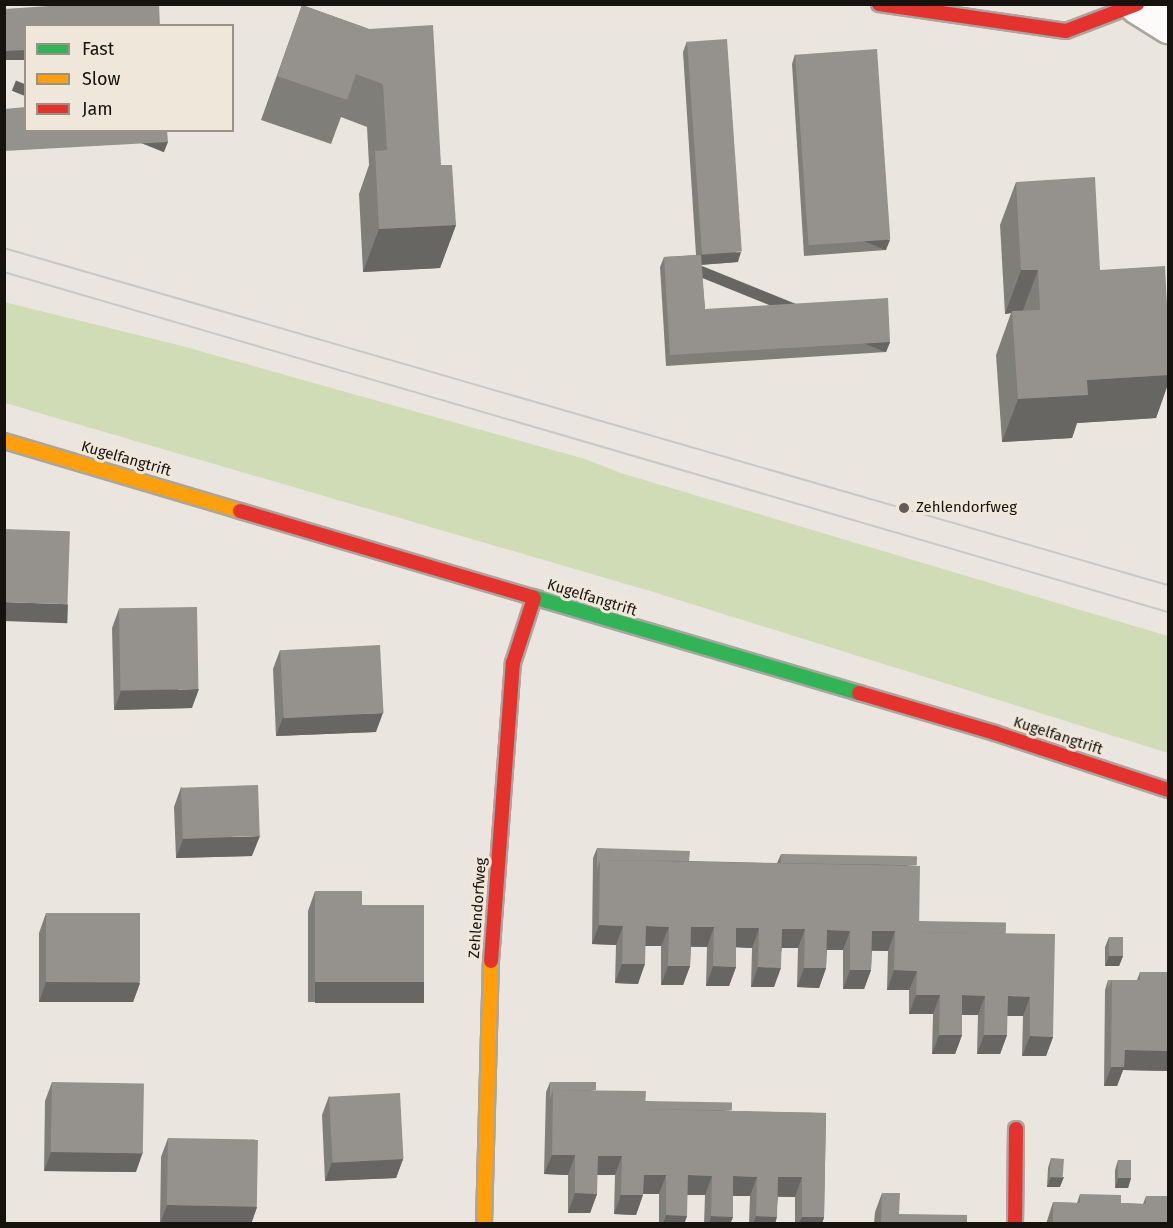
<!DOCTYPE html>
<style>
body{margin:0}
#map{position:relative;width:1173px;height:1228px;overflow:hidden;background:#eae6df;font-family:"Fira Sans",sans-serif}
div>[style]{position:absolute}
.green>*{inset:0;background:#d0dcb6}
.roads{filter:drop-shadow(2px 0 #a9a6a0) drop-shadow(-2px 0 #a9a6a0) drop-shadow(0 2px #a9a6a0) drop-shadow(0 -2px #a9a6a0)}
.street>*{height:33px;margin:-16.5px;padding:0 16.5px;transform-origin:16.5px;border-radius:16.5px;background:#fcfbfa}
.fast>*{height:14px;margin:-7px;padding:0 7px;transform-origin:7px;border-radius:7px;background:#30b455}
.slow>*{height:14px;margin:-7px;padding:0 7px;transform-origin:7px;border-radius:7px;background:#ff9f0a}
.jam>*{height:14px;margin:-7px;padding:0 7px;transform-origin:7px;border-radius:7px;background:#e5322d}
.tram>*{height:1.5px;margin:-0.75px;padding:0 0.75px;transform-origin:0.75px;border-radius:0.75px;background:#c9c8c6}
.wall>*{inset:0;background:#807e79}
.shaded-wall>*{inset:0;background:#686663;transform-origin:0 0}
.building>*{inset:0;background:#95928d;transform-origin:0 0}
.dots>*{width:16px;height:16px;translate:-50% -50%;box-sizing:border-box;border:3px solid #efe7da;border-radius:50%}
span{translate:-50% -50%;white-space:nowrap;text-align:center;line-height:1.15;-webkit-text-stroke:6px #efe7da;paint-order:stroke}
.street-label{font-size:15px;color:#16130f}
.poi-label{font-size:15px;color:#16130f}
.left{translate:0 -50%;text-align:left}
.frame{position:absolute;inset:0;border:6px solid #16130f;pointer-events:none}
.legend{position:absolute;left:24px;top:24px;width:210px;height:108px;box-sizing:border-box;background:#efe7da;border:2px solid #989289;margin:0;padding:8px 10px;list-style:none;font-size:18px;color:#16130f}
.legend li{display:flex;align-items:center;gap:12px;height:30px}
.legend b{width:30px;border:2px solid #989289}
</style>
<div id="map">
<div class="green">
<div style="clip-path:polygon(4px 302px,182px 346px,585px 459px,621px 473px,1168px 636px,1168px 753px,650px 591px,5px 403px)"></div>
</div>
<div class="roads">
<div class="street">
<div style="left:1136px;top:6px;width:38px;rotate:32deg"></div>
</div>
<div class="fast">
<div style="left:533px;top:597px;width:340px;rotate:16.4deg"></div>
</div>
<div class="slow">
<div style="left:4px;top:441px;width:246px;rotate:16.5deg"></div>
<div style="left:484px;top:1224px;width:263px;rotate:-88.5deg"></div>
</div>
<div class="jam">
<div style="left:879px;top:4px;width:189px;rotate:8.2deg"></div>
<div style="left:1066px;top:31px;width:76px;rotate:-20.8deg"></div>
<div style="left:240px;top:511px;width:305px;rotate:16.4deg"></div>
<div style="left:859px;top:693px;width:142px;rotate:16.4deg"></div>
<div style="left:995px;top:733px;width:182px;rotate:18.2deg"></div>
<div style="left:491px;top:961px;width:299px;rotate:-85.8deg"></div>
<div style="left:513px;top:663px;width:68px;rotate:-72.1deg"></div>
<div style="left:1015px;top:1224px;width:95px;rotate:-89.4deg"></div>
</div>
</div>
<div class="tram">
<div style="left:4px;top:248px;width:1212px;rotate:16.15deg"></div>
<div style="left:4px;top:272px;width:1213px;rotate:16.28deg"></div>
</div>
<div class="wall">
<div style="clip-path:polygon(302px 5px,369px 29px,441px 165px,456px 225px,440px 268px,363px 272px,359px 194px,369px 165px,367px 127px,341px 117px,331px 144px,261px 120px)"></div>
<div style="clip-path:polygon(687px 41px,738px 262px,701px 265px,705px 309px,890px 342px,886px 352px,666px 366px,660px 267px,664px 257px,696px 255px,683px 52px)"></div>
<div style="clip-path:polygon(795px 54px,886px 250px,804px 256px,792px 64px)"></div>
<div style="clip-path:polygon(1016px 182px,1100px 270px,1168px 326px,1168px 384px,1156px 418px,1077px 423px,1072px 438px,1002px 442px,996px 355px,1011px 313px,1005px 314px,1000px 225px)"></div>
<div style="clip-path:polygon(119px 609px,192px 708px,114px 710px,112px 628px)"></div>
<div style="clip-path:polygon(280px 650px,376px 732px,276px 736px,273px 669px)"></div>
<div style="clip-path:polygon(181px 787px,252px 856px,176px 858px,174px 807px)"></div>
<div style="clip-path:polygon(597px 848px,689px 861px,777px 863px,781px 854px,917px 866px,919px 921px,1005px 933px,1053px 1037px,1046px 1056px,1022px 1056px,1023px 1016px,1007px 1016px,1007px 1035px,1000px 1054px,977px 1054px,978px 1015px,962px 1015px,962px 1035px,955px 1054px,932px 1054px,933px 1014px,909px 1014px,909px 990px,887px 990px,888px 951px,872px 951px,871px 970px,864px 989px,843px 989px,843px 950px,827px 950px,826px 968px,819px 988px,797px 987px,798px 948px,782px 948px,774px 987px,751px 987px,752px 948px,736px 947px,736px 967px,729px 986px,706px 986px,707px 947px,691px 947px,690px 966px,683px 985px,661px 985px,661px 946px,645px 946px,638px 984px,615px 983px,616px 945px,592px 944px,593px 858px)"></div>
<div style="clip-path:polygon(315px 891px,362px 905px,417px 1002px,308px 1002px,308px 911px)"></div>
<div style="clip-path:polygon(46px 913px,140px 983px,133px 1002px,39px 1002px,39px 933px)"></div>
<div style="clip-path:polygon(1109px 937px,1123px 956px,1119px 966px,1105px 966px,1105px 947px)"></div>
<div style="clip-path:polygon(1140px 972px,1168px 972px,1168px 1071px,1123px 1070px,1117px 1086px,1104px 1086px,1105px 990px,1108px 980px,1137px 980px)"></div>
<div style="clip-path:polygon(52px 1082px,136px 1172px,44px 1171px,45px 1101px)"></div>
<div style="clip-path:polygon(550px 1082px,645px 1101px,732px 1111px,826px 1113px,824px 1217px,822px 1224px,795px 1224px,795px 1197px,778px 1197px,775px 1224px,749px 1224px,750px 1196px,733px 1196px,733px 1217px,730px 1224px,704px 1224px,705px 1195px,687px 1195px,687px 1216px,684px 1224px,659px 1224px,659px 1194px,643px 1194px,636px 1215px,614px 1214px,615px 1175px,597px 1175px,597px 1194px,590px 1213px,568px 1213px,568px 1175px,544px 1174px,546px 1092px)"></div>
<div style="clip-path:polygon(329px 1096px,403px 1159px,396px 1178px,325px 1181px,322px 1115px)"></div>
<div style="clip-path:polygon(168px 1138px,257px 1207px,251px 1224px,160px 1224px,161px 1157px)"></div>
<div style="clip-path:polygon(1051px 1158px,1060px 1187px,1047px 1187px,1048px 1168px)"></div>
<div style="clip-path:polygon(1118px 1160px,1131px 1178px,1128px 1188px,1115px 1188px,1115px 1170px)"></div>
<div style="clip-path:polygon(882px 1193px,899px 1214px,967px 1224px,874px 1224px,875px 1212px)"></div>
<div style="clip-path:polygon(1080px 1194px,1121px 1203px,1143px 1204px,1146px 1196px,1168px 1224px,1046px 1224px,1053px 1202px,1077px 1203px)"></div>
</div>
<div class="shaded-wall">
<div style="left:26px;top:50px;width:10px;height:22px;rotate:90deg"></div>
<div style="left:168px;top:142px;width:11px;height:164px;rotate:112deg"></div>
<div style="clip-path:polygon(456px 225px,440px 268px,363px 272px,379px 229px)"></div>
<div style="left:890px;top:240px;width:11px;height:83px;rotate:112deg"></div>
<div style="clip-path:polygon(741px 252px,738px 262px,697px 265px,701px 255px)"></div>
<div style="clip-path:polygon(1021px 270px,1038px 270px,1022px 313px,1012px 311px,1011px 313px,1005px 314px)"></div>
<div style="left:890px;top:342px;width:11px;height:220px;rotate:112deg"></div>
<div style="clip-path:polygon(1168px 375px,1168px 384px,1156px 418px,1077px 423px,1072px 438px,1002px 442px,1018px 399px,1087px 380px)"></div>
<div style="left:4px;top:602px;width:64px;height:19px;rotate:2deg"></div>
<div style="clip-path:polygon(199px 689px,192px 708px,114px 710px,121px 691px)"></div>
<div style="clip-path:polygon(383px 713px,376px 732px,276px 736px,283px 717px)"></div>
<div style="clip-path:polygon(260px 836px,252px 856px,176px 858px,183px 839px)"></div>
<div style="clip-path:polygon(599px 925px,623px 926px,616px 945px,592px 944px)"></div>
<div style="clip-path:polygon(646px 926px,669px 927px,661px 946px,639px 946px)"></div>
<div style="clip-path:polygon(691px 927px,714px 927px,707px 947px,684px 946px)"></div>
<div style="clip-path:polygon(736px 928px,759px 928px,752px 948px,729px 947px)"></div>
<div style="clip-path:polygon(782px 929px,805px 929px,798px 948px,775px 948px)"></div>
<div style="clip-path:polygon(827px 930px,850px 931px,843px 950px,820px 950px)"></div>
<div style="clip-path:polygon(872px 931px,895px 931px,888px 951px,865px 950px)"></div>
<div style="clip-path:polygon(1109px 956px,1123px 956px,1119px 966px,1105px 966px)"></div>
<div style="clip-path:polygon(622px 964px,645px 964px,638px 984px,615px 983px)"></div>
<div style="clip-path:polygon(668px 966px,690px 966px,683px 985px,661px 985px)"></div>
<div style="clip-path:polygon(713px 966px,736px 967px,729px 986px,706px 986px)"></div>
<div style="clip-path:polygon(758px 967px,781px 968px,774px 987px,751px 987px)"></div>
<div style="clip-path:polygon(804px 968px,826px 968px,819px 988px,797px 987px)"></div>
<div style="clip-path:polygon(850px 970px,871px 970px,864px 989px,843px 989px)"></div>
<div style="clip-path:polygon(894px 970px,917px 971px,909px 990px,887px 990px)"></div>
<div style="clip-path:polygon(46px 982px,140px 983px,133px 1002px,39px 1002px)"></div>
<div style="left:315px;top:982px;width:109px;height:21px"></div>
<div style="clip-path:polygon(916px 995px,940px 995px,933px 1014px,909px 1014px)"></div>
<div style="clip-path:polygon(962px 995px,985px 996px,978px 1015px,955px 1015px)"></div>
<div style="clip-path:polygon(1008px 996px,1030px 997px,1023px 1016px,1000px 1016px)"></div>
<div style="clip-path:polygon(939px 1035px,962px 1035px,955px 1054px,932px 1054px)"></div>
<div style="clip-path:polygon(984px 1035px,1007px 1035px,1000px 1054px,977px 1054px)"></div>
<div style="clip-path:polygon(1030px 1036px,1053px 1037px,1046px 1056px,1022px 1056px)"></div>
<div style="clip-path:polygon(1125px 1050px,1168px 1051px,1168px 1071px,1123px 1070px,1117px 1086px,1104px 1086px,1111px 1067px)"></div>
<div style="clip-path:polygon(51px 1152px,143px 1152px,136px 1172px,44px 1171px)"></div>
<div style="clip-path:polygon(552px 1155px,575px 1155px,568px 1175px,544px 1174px)"></div>
<div style="clip-path:polygon(598px 1156px,622px 1156px,615px 1175px,591px 1175px)"></div>
<div style="clip-path:polygon(403px 1159px,396px 1178px,325px 1181px,332px 1162px)"></div>
<div style="clip-path:polygon(644px 1175px,666px 1175px,659px 1194px,637px 1194px)"></div>
<div style="clip-path:polygon(688px 1175px,712px 1176px,705px 1195px,681px 1195px)"></div>
<div style="clip-path:polygon(733px 1176px,757px 1177px,750px 1196px,726px 1196px)"></div>
<div style="clip-path:polygon(778px 1177px,802px 1177px,795px 1197px,771px 1196px)"></div>
<div style="clip-path:polygon(1051px 1177px,1064px 1177px,1060px 1187px,1047px 1187px)"></div>
<div style="clip-path:polygon(1118px 1178px,1131px 1178px,1128px 1188px,1115px 1188px)"></div>
<div style="clip-path:polygon(575px 1193px,597px 1194px,590px 1213px,568px 1213px)"></div>
<div style="clip-path:polygon(621px 1195px,643px 1195px,636px 1215px,614px 1214px)"></div>
<div style="clip-path:polygon(167px 1205px,257px 1207px,251px 1224px,160px 1224px)"></div>
<div style="clip-path:polygon(666px 1215px,687px 1216px,684px 1224px,663px 1224px)"></div>
<div style="clip-path:polygon(711px 1216px,733px 1217px,730px 1224px,709px 1224px)"></div>
<div style="clip-path:polygon(756px 1216px,777px 1217px,775px 1224px,753px 1224px)"></div>
<div style="clip-path:polygon(802px 1217px,824px 1217px,822px 1224px,799px 1224px)"></div>
</div>
<div class="building">
<div style="clip-path:polygon(79px 4px,159px 4px,160px 26px,26px 26px,26px 50px,4px 51px,4px 9px)"></div>
<div style="clip-path:polygon(302px 5px,369px 29px,433px 25px,441px 165px,452px 165px,456px 225px,379px 229px,375px 151px,387px 150px,383px 84px,356px 74px,347px 100px,277px 76px)"></div>
<div style="left:727px;top:39px;width:213px;height:40px;rotate:86deg"></div>
<div style="left:877px;top:49px;width:191px;height:82px;rotate:86deg"></div>
<div style="clip-path:polygon(26px 107px,26px 130px,167px 130px,168px 142px,4px 151px,4px 109px)"></div>
<div style="clip-path:polygon(1095px 177px,1100px 270px,1165px 266px,1168px 326px,1168px 375px,1087px 380px,1088px 395px,1018px 399px,1012px 311px,1040px 310px,1038px 270px,1021px 270px,1016px 182px)"></div>
<div style="clip-path:polygon(701px 255px,705px 309px,888px 298px,890px 342px,670px 355px,664px 257px)"></div>
<div style="left:4px;top:529px;width:66px;height:73px;rotate:2deg"></div>
<div style="left:197px;top:607px;width:82px;height:78px;rotate:89deg"></div>
<div style="left:380px;top:645px;width:68px;height:100px;rotate:87deg"></div>
<div style="left:258px;top:785px;width:51px;height:77px;rotate:88deg"></div>
<div style="clip-path:polygon(597px 848px,690px 851px,689px 861px,600px 860px,597px 869px)"></div>
<div style="left:781px;top:854px;width:136px;height:9px;rotate:1deg"></div>
<div style="clip-path:polygon(600px 860px,920px 866px,919px 932px,1055px 934px,1053px 1037px,1030px 1036px,1030px 997px,1008px 996px,1007px 1035px,984px 1035px,985px 996px,962px 995px,962px 1035px,939px 1035px,940px 995px,916px 995px,917px 971px,894px 970px,895px 931px,872px 931px,871px 970px,850px 970px,850px 931px,827px 930px,826px 968px,804px 968px,805px 929px,782px 929px,781px 968px,758px 967px,759px 928px,736px 928px,736px 967px,713px 966px,714px 927px,691px 927px,690px 966px,668px 966px,669px 927px,646px 926px,645px 964px,622px 964px,623px 926px,599px 925px)"></div>
<div style="clip-path:polygon(315px 891px,362px 891px,362px 905px,424px 905px,424px 982px,315px 982px)"></div>
<div style="left:46px;top:913px;width:94px;height:69px"></div>
<div style="left:919px;top:921px;width:87px;height:11px;rotate:1deg"></div>
<div style="left:1109px;top:937px;width:14px;height:19px"></div>
<div style="clip-path:polygon(1140px 972px,1168px 972px,1168px 1051px,1125px 1050px,1124px 1067px,1111px 1067px,1112px 980px,1140px 980px)"></div>
<div style="clip-path:polygon(1108px 980px,1112px 980px,1108px 989px)"></div>
<div style="left:52px;top:1082px;width:92px;height:70px;rotate:1deg"></div>
<div style="clip-path:polygon(550px 1082px,596px 1082px,596px 1090px,553px 1090px,550px 1099px)"></div>
<div style="clip-path:polygon(553px 1090px,646px 1091px,645px 1109px,826px 1113px,824px 1217px,802px 1217px,802px 1177px,778px 1177px,777px 1217px,756px 1216px,757px 1177px,733px 1176px,733px 1217px,711px 1216px,712px 1176px,688px 1175px,687px 1216px,666px 1215px,666px 1175px,644px 1175px,643px 1195px,621px 1195px,622px 1156px,598px 1156px,597px 1194px,575px 1193px,575px 1155px,552px 1155px)"></div>
<div style="left:400px;top:1093px;width:66px;height:71px;rotate:87deg"></div>
<div style="left:645px;top:1101px;width:87px;height:8px;rotate:1deg"></div>
<div style="left:168px;top:1138px;width:90px;height:67px;rotate:1deg"></div>
<div style="left:1051px;top:1158px;width:13px;height:19px;rotate:4deg"></div>
<div style="left:1118px;top:1160px;width:13px;height:18px"></div>
<div style="clip-path:polygon(882px 1193px,900px 1193px,899px 1214px,967px 1215px,967px 1224px,881px 1224px)"></div>
<div style="clip-path:polygon(1080px 1194px,1121px 1195px,1121px 1203px,1146px 1204px,1146px 1196px,1168px 1196px,1168px 1224px,1053px 1224px,1053px 1202px,1080px 1203px)"></div>
</div>
<div class="dots">
<div style="left:904px;top:508px;background:#605d58"></div>
</div>
<div class="street-label">
<span style="left:126px;top:459px;rotate:16deg">Kugelfangtrift</span>
<span style="left:592px;top:598px;rotate:17deg">Kugelfangtrift</span>
<span style="left:1058px;top:736px;rotate:18deg">Kugelfangtrift</span>
<span style="left:478px;top:908px;rotate:-86deg">Zehlendorfweg</span>
</div>
<div class="poi-label">
<span class="left" style="left:916px;top:508px">Zehlendorfweg</span>
</div>
<div class="frame"></div>
<ul class="legend">
<li><b style="height:8px;background:#30b455"></b>Fast</li>
<li><b style="height:8px;background:#ff9f0a"></b>Slow</li>
<li><b style="height:8px;background:#e5322d"></b>Jam</li>
</ul>
</div>
